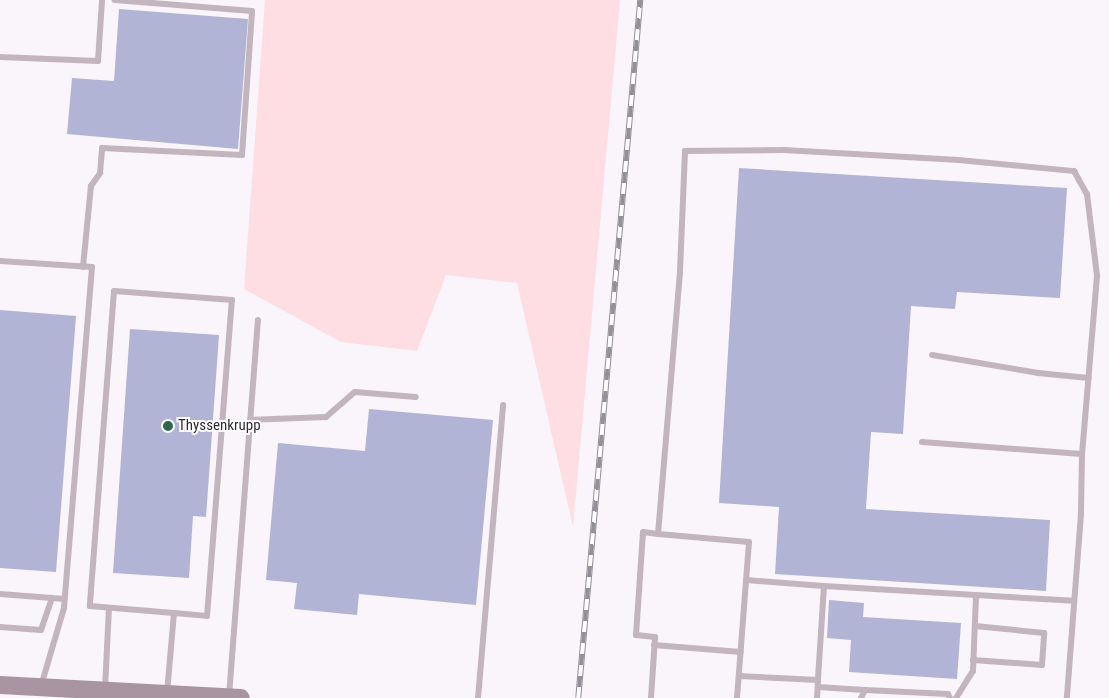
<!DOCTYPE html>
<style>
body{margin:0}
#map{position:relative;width:1109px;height:698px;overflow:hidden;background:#f9f5fb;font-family:"Roboto Condensed",sans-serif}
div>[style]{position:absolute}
.green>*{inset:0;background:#fedee2}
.building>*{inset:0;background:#b1b4d4}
.service>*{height:6px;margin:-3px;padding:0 3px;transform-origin:3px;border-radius:3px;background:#c3b5be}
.secondary>*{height:18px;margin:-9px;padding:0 9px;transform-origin:9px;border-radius:9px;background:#a995a2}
.rail>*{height:5.5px;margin-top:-2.75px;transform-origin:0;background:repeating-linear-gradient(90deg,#fff 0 11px,#948f98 0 22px);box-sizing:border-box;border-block:1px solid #948f98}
.dots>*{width:14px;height:14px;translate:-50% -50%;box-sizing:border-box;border:2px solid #fff;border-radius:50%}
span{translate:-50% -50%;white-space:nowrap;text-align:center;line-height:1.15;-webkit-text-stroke:4px #fff;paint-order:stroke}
.poi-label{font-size:15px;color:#322b37}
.left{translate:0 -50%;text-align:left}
</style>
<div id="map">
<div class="green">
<div style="clip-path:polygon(265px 0,620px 0,573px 527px,517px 283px,446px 275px,417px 351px,341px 342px,244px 289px)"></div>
</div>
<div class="building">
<div style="clip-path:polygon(119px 9px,248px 19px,238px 149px,67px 134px,72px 78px,114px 81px)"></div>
<div style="clip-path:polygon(739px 168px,1067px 188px,1060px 298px,957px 292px,955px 309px,911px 306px,903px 434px,871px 432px,866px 509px,1050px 520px,1046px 591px,775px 574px,779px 507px,719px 503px)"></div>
<div style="clip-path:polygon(0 310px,76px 316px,56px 572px,0 568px)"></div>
<div style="clip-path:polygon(130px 329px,219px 335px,206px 517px,193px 516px,189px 578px,113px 573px)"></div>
<div style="clip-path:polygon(369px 409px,493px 420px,476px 605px,359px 594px,357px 615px,294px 609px,297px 583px,266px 580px,278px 443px,365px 451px)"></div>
<div style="clip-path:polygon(829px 600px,864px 603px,863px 617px,961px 623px,957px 679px,849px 672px,851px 640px,827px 638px)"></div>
</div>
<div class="service">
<div style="left:0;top:57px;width:98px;rotate:2.3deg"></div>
<div style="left:98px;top:61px;width:61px;rotate:-86.2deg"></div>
<div style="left:0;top:261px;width:92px;rotate:3.7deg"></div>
<div style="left:92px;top:267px;width:342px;rotate:94.7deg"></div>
<div style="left:64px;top:608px;width:81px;rotate:106.4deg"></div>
<div style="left:83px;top:267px;width:81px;rotate:-84.4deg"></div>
<div style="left:91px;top:186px;width:16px;rotate:-55deg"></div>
<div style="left:100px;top:173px;width:25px;rotate:-85deg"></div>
<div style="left:102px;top:148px;width:140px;rotate:2.9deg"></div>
<div style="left:242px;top:155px;width:144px;rotate:-86deg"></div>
<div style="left:252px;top:11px;width:138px;rotate:-175.4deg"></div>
<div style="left:932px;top:355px;width:108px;rotate:9.6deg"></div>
<div style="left:1038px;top:373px;width:51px;rotate:5.6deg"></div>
<div style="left:250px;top:420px;width:76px;rotate:-2.3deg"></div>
<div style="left:326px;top:417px;width:38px;rotate:-41deg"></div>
<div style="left:355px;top:392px;width:61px;rotate:4.7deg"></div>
<div style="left:922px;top:442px;width:160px;rotate:4.3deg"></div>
<div style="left:1082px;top:454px;width:60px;rotate:91deg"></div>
<div style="left:1081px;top:514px;width:185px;rotate:94.4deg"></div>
<div style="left:746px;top:580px;width:78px;rotate:4.4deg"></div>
<div style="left:824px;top:586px;width:94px;rotate:93.7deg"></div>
<div style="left:824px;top:586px;width:250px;rotate:3.4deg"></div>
<div style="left:0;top:594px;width:65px;rotate:4.4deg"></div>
<div style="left:0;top:627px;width:41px;rotate:4.2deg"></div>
<div style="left:41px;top:630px;width:34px;rotate:-71deg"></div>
<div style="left:654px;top:645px;width:87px;rotate:4.6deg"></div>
<div style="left:973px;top:660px;width:69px;rotate:4.1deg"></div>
<div style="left:1042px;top:665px;width:32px;rotate:-86deg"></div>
<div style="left:1044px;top:633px;width:69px;rotate:-174.2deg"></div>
<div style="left:739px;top:676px;width:79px;rotate:2.9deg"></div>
<div style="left:818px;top:680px;width:18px;rotate:93deg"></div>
<div style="left:818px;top:687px;width:47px;rotate:3.7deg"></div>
<div style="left:105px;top:689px;width:81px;rotate:-87.2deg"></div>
<div style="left:167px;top:693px;width:80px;rotate:-85deg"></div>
<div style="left:174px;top:613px;width:33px;rotate:5deg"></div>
<div style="left:207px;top:616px;width:317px;rotate:-85.5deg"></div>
<div style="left:232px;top:300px;width:118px;rotate:-175.6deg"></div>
<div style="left:114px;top:291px;width:316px;rotate:94.4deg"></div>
<div style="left:90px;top:606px;width:84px;rotate:4.8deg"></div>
<div style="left:229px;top:696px;width:377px;rotate:-85.6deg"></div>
<div style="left:478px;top:698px;width:294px;rotate:-85.1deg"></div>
<div style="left:651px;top:698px;width:61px;rotate:-86.2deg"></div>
<div style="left:655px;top:637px;width:19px;rotate:-174deg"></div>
<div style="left:636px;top:635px;width:103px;rotate:-86.1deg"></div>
<div style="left:643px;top:532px;width:15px;rotate:8deg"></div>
<div style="left:737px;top:698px;width:156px;rotate:-85.6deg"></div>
<div style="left:749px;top:542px;width:91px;rotate:-175deg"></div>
<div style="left:658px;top:534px;width:264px;rotate:-85.2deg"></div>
<div style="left:680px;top:271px;width:120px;rotate:-87.6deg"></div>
<div style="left:685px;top:151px;width:99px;rotate:-0.6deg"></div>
<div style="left:784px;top:150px;width:175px;rotate:3.3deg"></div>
<div style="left:959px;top:160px;width:116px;rotate:5.5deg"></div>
<div style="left:1074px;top:171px;width:26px;rotate:61deg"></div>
<div style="left:1087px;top:194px;width:83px;rotate:83deg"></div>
<div style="left:1097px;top:276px;width:179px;rotate:94.8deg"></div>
<div style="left:861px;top:698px;width:9px;rotate:-63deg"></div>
<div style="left:865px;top:690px;width:83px;rotate:2.8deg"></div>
<div style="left:948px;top:694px;width:4px;rotate:63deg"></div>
<div style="left:956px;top:698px;width:32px;rotate:-58deg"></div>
<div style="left:973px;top:671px;width:76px;rotate:-87.7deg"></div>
</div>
<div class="secondary">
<div style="left:0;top:685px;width:241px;rotate:3.1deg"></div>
</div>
<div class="rail">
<div style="left:578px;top:698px;width:701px;rotate:-84.92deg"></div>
</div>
<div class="dots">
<div style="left:168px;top:426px;background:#2e664f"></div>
</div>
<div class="poi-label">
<span class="left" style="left:178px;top:426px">Thyssenkrupp</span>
</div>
</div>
